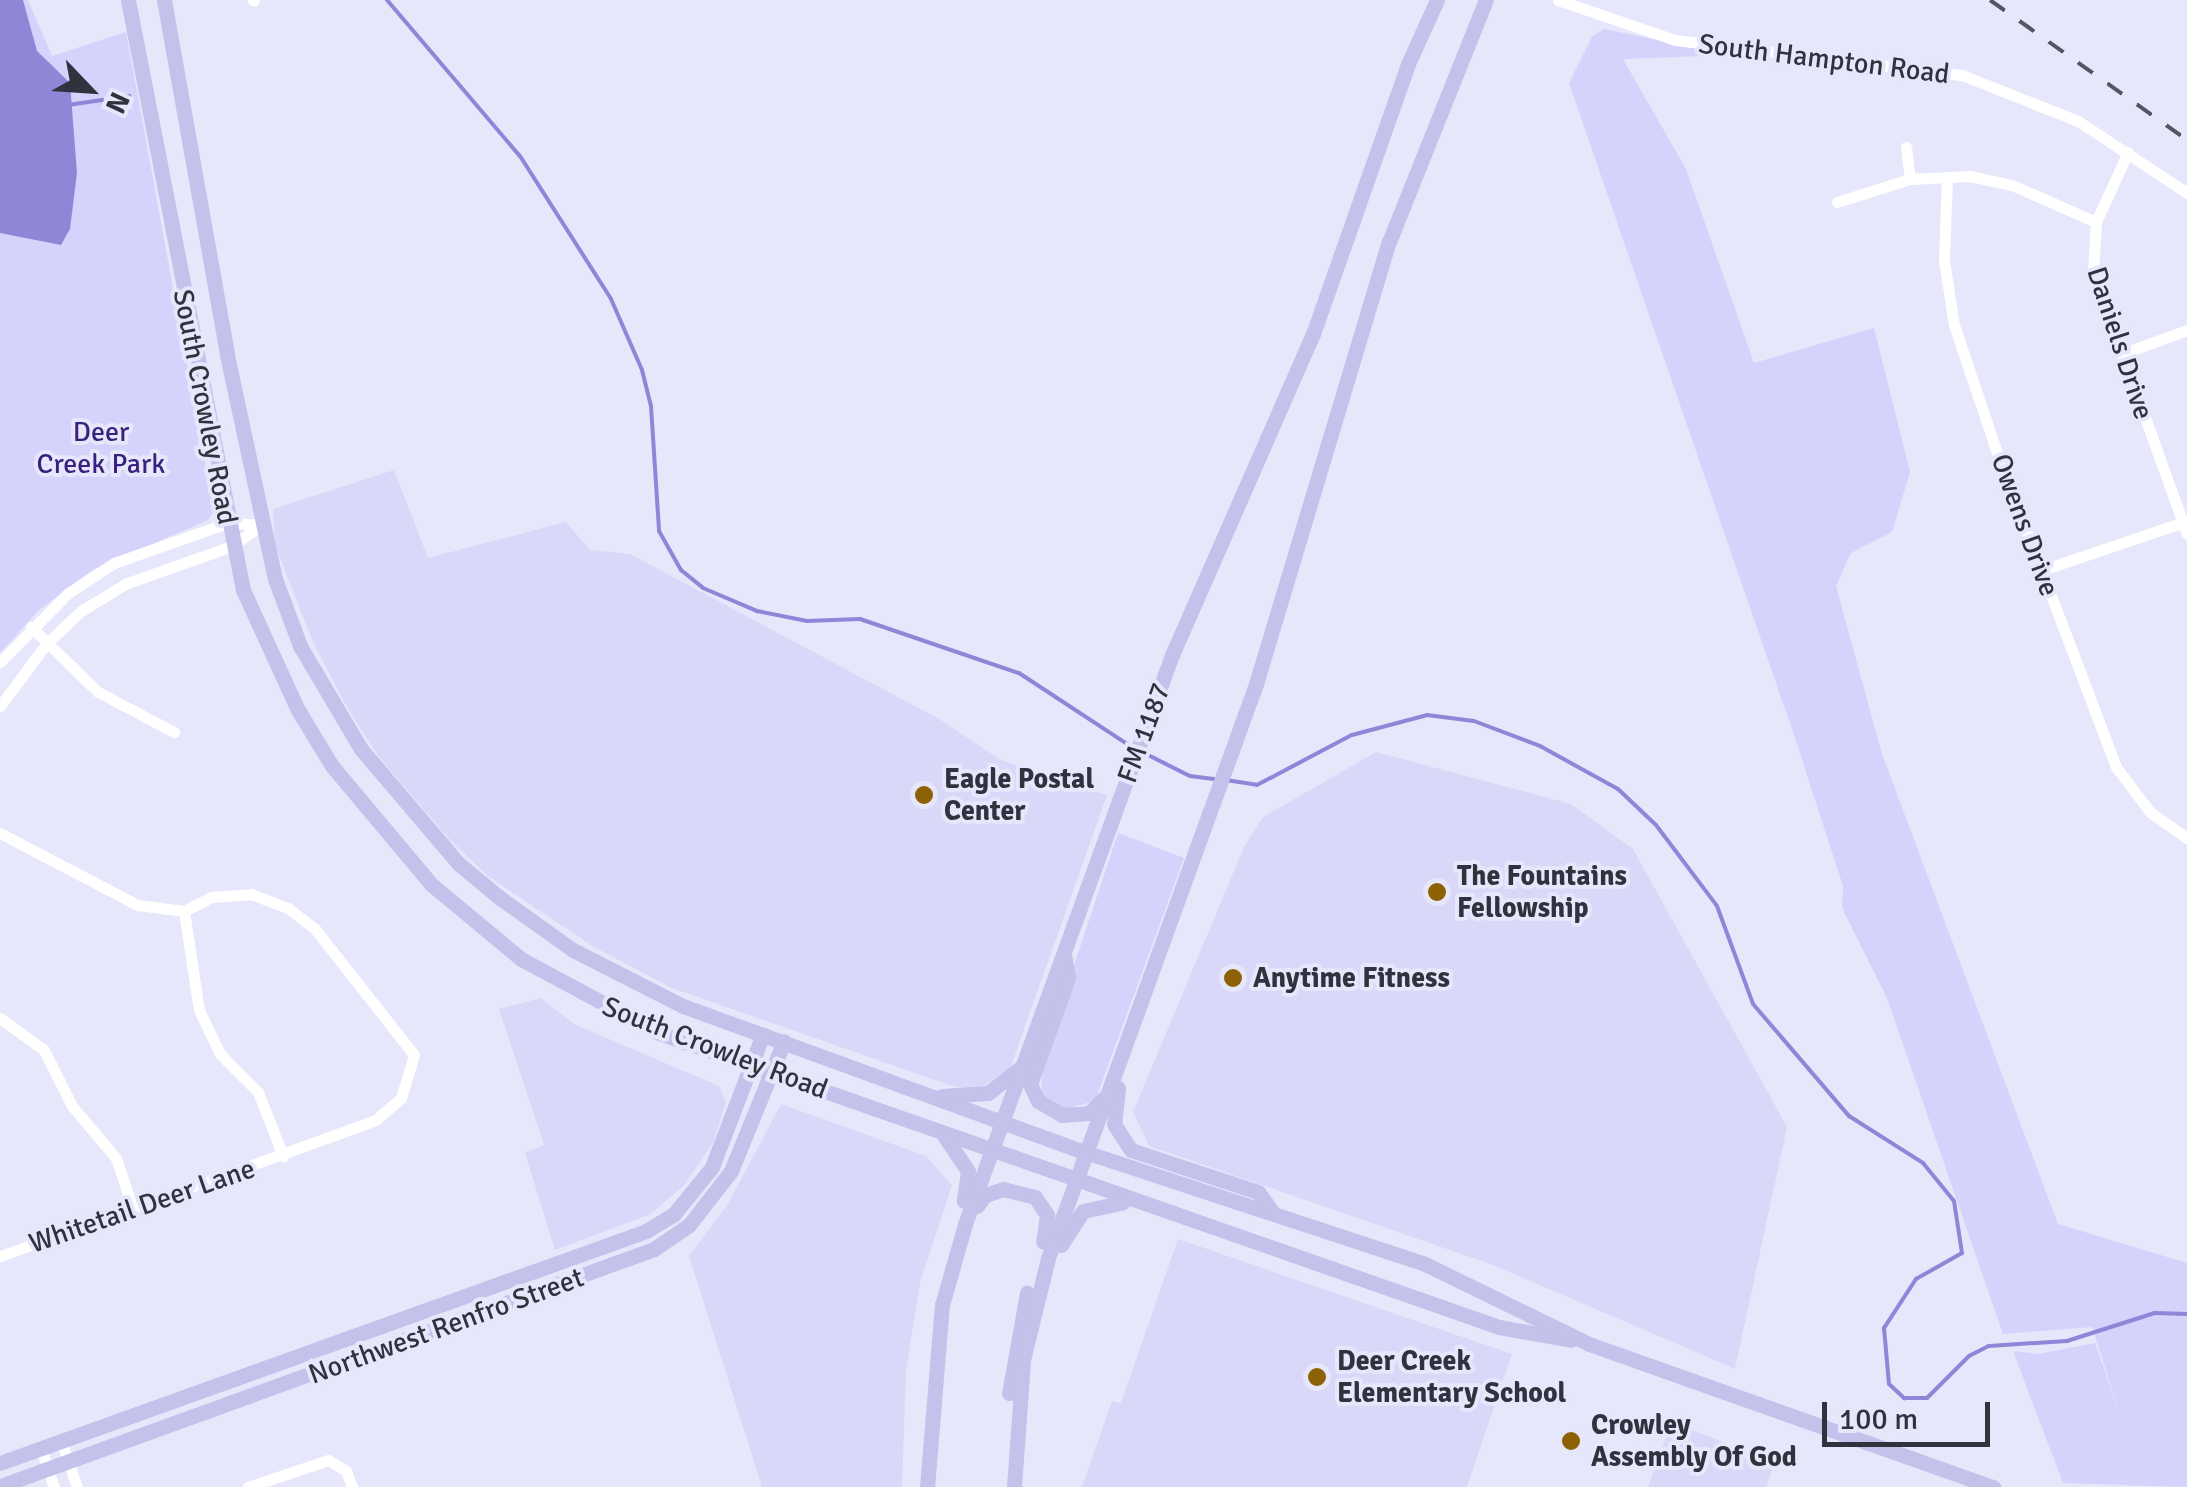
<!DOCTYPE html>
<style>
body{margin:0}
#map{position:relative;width:2187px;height:1487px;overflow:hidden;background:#e7e7fb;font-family:Signika,sans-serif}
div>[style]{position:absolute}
.built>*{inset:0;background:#dad8f9}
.green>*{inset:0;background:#d5d2fb}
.water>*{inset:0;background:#8f86d7}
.stream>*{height:4px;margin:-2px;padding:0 2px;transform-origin:2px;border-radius:2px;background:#8f86d7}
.minor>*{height:11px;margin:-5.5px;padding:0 5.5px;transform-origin:5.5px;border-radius:5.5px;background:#fff}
.major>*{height:15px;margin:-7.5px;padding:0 7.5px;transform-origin:7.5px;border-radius:7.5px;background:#c4c1eb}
.rail>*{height:4px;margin-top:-2px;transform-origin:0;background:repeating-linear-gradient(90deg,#545462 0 18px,transparent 0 36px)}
.dots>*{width:28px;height:28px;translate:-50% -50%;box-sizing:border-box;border:5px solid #e7e7fb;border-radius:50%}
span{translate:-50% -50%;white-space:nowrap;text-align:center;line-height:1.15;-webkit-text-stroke:8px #e7e7fb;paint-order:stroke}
.street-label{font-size:28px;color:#32323f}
.park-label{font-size:28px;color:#39217f}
.poi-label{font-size:28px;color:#32323f;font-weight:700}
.left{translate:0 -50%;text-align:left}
.north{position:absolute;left:40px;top:40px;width:100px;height:100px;-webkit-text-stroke:8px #e7e7fb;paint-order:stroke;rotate:115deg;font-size:28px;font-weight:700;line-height:40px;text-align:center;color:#32323f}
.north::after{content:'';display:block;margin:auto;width:35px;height:45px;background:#32323f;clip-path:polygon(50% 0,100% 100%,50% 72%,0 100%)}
.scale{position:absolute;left:1822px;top:1402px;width:168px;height:45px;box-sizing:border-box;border:5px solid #32323f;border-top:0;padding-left:12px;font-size:30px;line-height:35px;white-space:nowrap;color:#32323f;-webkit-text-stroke:8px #e7e7fb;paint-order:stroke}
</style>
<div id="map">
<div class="built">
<div style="clip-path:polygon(394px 470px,428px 558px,566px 522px,590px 550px,630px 554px,941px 720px,1001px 760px,1107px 795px,1010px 1069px,976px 1090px,952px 1086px,672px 988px,594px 947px,488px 876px,450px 840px,379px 757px,347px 707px,312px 640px,275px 545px,273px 509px)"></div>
<div style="clip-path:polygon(1376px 752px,1571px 804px,1633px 849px,1787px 1127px,1735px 1369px,1493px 1265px,1149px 1146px,1133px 1112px,1244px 847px,1263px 817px)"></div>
<div style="clip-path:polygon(541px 998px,574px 1024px,719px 1086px,726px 1102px,713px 1143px,684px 1185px,651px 1214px,555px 1250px,525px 1153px,544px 1145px,499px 1009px)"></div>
<div style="clip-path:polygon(781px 1104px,926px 1156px,952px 1185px,920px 1283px,906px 1371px,902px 1487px,762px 1487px,689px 1256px,728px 1204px)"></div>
<div style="clip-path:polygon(1178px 1239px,1512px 1354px,1467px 1487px,1082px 1487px,1112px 1401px,1121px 1403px)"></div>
<div style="clip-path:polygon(1671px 1422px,1775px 1462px,1766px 1487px,1648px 1487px)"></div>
</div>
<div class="green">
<div style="clip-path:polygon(0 0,28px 0,52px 56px,126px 32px,214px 511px,208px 520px,92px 570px,38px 611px,0 653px)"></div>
<div style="clip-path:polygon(1604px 29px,1730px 55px,1623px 59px,1686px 169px,1754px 363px,1874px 328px,1910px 472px,1892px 532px,1851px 553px,1836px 586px,1882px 754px,2058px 1224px,2187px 1263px,2187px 1487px,2063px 1483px,2013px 1351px,2038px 1354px,2095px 1343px,2120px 1414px,2092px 1327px,2003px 1334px,1887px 998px,1842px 908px,1843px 886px,1794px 735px,1569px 83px,1592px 37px)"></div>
<div style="clip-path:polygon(1118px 833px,1184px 858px,1095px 1101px,1065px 1109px,1042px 1096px,1041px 1065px)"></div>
</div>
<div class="water">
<div style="clip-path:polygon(0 0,23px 0,37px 51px,70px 83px,77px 173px,70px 229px,61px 245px,0 233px)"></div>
</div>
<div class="stream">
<div style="left:387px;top:0;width:205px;rotate:49.6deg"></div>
<div style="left:520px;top:156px;width:169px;rotate:57.5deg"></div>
<div style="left:611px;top:299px;width:77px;rotate:66.4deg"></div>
<div style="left:642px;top:370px;width:37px;rotate:76deg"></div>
<div style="left:651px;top:406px;width:125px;rotate:86.3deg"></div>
<div style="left:659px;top:531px;width:45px;rotate:60.6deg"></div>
<div style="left:681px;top:570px;width:28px;rotate:39deg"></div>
<div style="left:703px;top:588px;width:59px;rotate:23.1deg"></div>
<div style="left:757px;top:611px;width:51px;rotate:11.3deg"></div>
<div style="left:807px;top:621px;width:53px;rotate:-2.2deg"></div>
<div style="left:860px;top:619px;width:168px;rotate:18.8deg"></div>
<div style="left:1019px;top:673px;width:136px;rotate:33.3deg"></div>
<div style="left:68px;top:105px;width:62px;rotate:-8.4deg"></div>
<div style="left:1142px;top:752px;width:54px;rotate:26.6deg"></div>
<div style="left:1190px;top:776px;width:26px;rotate:7deg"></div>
<div style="left:1226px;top:780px;width:31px;rotate:9deg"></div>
<div style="left:1257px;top:785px;width:107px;rotate:-27.8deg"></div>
<div style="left:1352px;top:735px;width:78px;rotate:-14.9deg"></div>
<div style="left:1427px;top:715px;width:47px;rotate:7.3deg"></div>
<div style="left:1474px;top:721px;width:71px;rotate:20.7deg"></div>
<div style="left:1540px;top:746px;width:89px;rotate:28.9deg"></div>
<div style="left:1618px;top:789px;width:52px;rotate:43.5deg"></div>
<div style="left:1656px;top:825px;width:101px;rotate:53deg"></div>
<div style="left:1717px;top:906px;width:104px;rotate:69.8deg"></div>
<div style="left:1753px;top:1004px;width:148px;rotate:49.4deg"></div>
<div style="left:1849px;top:1116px;width:88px;rotate:32.4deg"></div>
<div style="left:1923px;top:1163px;width:49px;rotate:50.8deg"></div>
<div style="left:1954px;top:1201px;width:53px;rotate:81.3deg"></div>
<div style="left:1962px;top:1253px;width:53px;rotate:150.5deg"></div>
<div style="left:1916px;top:1279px;width:59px;rotate:123.1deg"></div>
<div style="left:1884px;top:1328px;width:56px;rotate:84.9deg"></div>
<div style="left:1889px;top:1384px;width:21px;rotate:43deg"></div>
<div style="left:1904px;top:1398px;width:23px"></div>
<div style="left:1927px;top:1398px;width:59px;rotate:-45deg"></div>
<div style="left:1969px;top:1356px;width:22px;rotate:-27deg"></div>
<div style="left:1989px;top:1346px;width:78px;rotate:-3.7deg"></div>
<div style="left:2067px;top:1341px;width:92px;rotate:-17.7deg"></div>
<div style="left:2155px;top:1313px;width:32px;rotate:2deg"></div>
</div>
<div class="minor">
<div style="left:253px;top:0;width:1px;rotate:45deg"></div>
<div style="left:1558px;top:0;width:124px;rotate:18.9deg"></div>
<div style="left:1675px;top:40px;width:289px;rotate:7deg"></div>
<div style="left:1962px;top:75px;width:125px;rotate:21.6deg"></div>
<div style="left:2078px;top:121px;width:131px;rotate:33.4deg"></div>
<div style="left:1906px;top:147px;width:32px;rotate:83deg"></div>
<div style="left:2128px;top:152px;width:77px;rotate:114.6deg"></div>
<div style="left:2096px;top:222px;width:50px;rotate:93.4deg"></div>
<div style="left:2093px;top:272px;width:278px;rotate:70.3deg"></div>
<div style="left:1947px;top:177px;width:83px;rotate:92.1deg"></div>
<div style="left:1944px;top:260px;width:66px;rotate:81.3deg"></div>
<div style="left:1954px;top:325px;width:138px;rotate:71.4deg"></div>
<div style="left:1998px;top:456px;width:333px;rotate:69.2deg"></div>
<div style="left:2116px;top:767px;width:56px;rotate:52.9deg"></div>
<div style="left:2150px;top:812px;width:45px;rotate:35.1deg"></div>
<div style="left:1837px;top:202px;width:77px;rotate:-17.5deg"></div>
<div style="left:1910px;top:179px;width:60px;rotate:-2.9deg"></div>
<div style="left:1970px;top:176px;width:43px;rotate:12.1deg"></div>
<div style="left:2012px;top:185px;width:92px;rotate:23.8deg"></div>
<div style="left:2121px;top:354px;width:70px;rotate:-20deg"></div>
<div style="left:2042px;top:570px;width:153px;rotate:-18.7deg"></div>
<div style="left:31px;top:627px;width:93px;rotate:44.1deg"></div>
<div style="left:98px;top:692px;width:86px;rotate:27.8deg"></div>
<div style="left:0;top:662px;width:95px;rotate:-45.4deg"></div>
<div style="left:67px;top:594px;width:56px;rotate:-33.4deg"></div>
<div style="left:114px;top:563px;width:120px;rotate:-19.5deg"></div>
<div style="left:227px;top:523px;width:34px;rotate:3deg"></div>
<div style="left:0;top:706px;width:79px;rotate:-53.3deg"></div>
<div style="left:47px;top:643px;width:47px;rotate:-43.3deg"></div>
<div style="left:81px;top:611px;width:52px;rotate:-31.5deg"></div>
<div style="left:125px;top:584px;width:114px;rotate:-19.6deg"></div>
<div style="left:232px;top:546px;width:36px;rotate:-36deg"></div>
<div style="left:0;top:833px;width:156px;rotate:27.6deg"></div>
<div style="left:138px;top:905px;width:46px;rotate:7.4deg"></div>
<div style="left:184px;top:911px;width:31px;rotate:-27deg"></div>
<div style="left:212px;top:897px;width:39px;rotate:-4deg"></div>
<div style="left:251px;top:894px;width:40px;rotate:21deg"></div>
<div style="left:288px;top:908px;width:34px;rotate:38deg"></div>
<div style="left:315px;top:929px;width:160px;rotate:51.8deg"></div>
<div style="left:414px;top:1055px;width:45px;rotate:106.8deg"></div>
<div style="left:401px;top:1098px;width:33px;rotate:139deg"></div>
<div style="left:376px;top:1120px;width:400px;rotate:160.1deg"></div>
<div style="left:184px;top:911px;width:100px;rotate:81.4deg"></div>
<div style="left:199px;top:1010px;width:49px;rotate:64.5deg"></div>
<div style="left:220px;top:1054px;width:54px;rotate:45deg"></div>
<div style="left:258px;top:1092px;width:69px;rotate:68.7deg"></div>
<div style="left:0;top:1018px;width:54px;rotate:36deg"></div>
<div style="left:44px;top:1050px;width:63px;rotate:63.4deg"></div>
<div style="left:72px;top:1106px;width:68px;rotate:49.8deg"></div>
<div style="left:116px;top:1158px;width:54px;rotate:71.6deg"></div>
<div style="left:61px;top:1441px;width:49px;rotate:70.8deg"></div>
<div style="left:41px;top:1449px;width:40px;rotate:71.1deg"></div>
<div style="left:248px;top:1487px;width:84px;rotate:-18.6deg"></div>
<div style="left:328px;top:1460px;width:21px;rotate:31deg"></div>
<div style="left:346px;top:1471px;width:17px;rotate:69deg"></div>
</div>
<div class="major">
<div style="left:128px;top:0;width:601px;rotate:78.97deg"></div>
<div style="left:243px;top:590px;width:132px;rotate:65.4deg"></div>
<div style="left:298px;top:710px;width:66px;rotate:58.7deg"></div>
<div style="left:332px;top:766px;width:155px;rotate:50deg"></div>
<div style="left:432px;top:885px;width:116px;rotate:39.7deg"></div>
<div style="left:521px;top:959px;width:157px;rotate:28.2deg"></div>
<div style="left:659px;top:1033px;width:890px;rotate:19.29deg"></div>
<div style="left:1499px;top:1327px;width:73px;rotate:10.2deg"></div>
<div style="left:164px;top:0;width:361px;rotate:79.9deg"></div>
<div style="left:227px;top:355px;width:229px;rotate:77.9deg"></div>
<div style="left:275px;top:579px;width:72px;rotate:69.5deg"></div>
<div style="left:300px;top:646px;width:120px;rotate:59.4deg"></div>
<div style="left:361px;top:749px;width:151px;rotate:49.6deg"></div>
<div style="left:459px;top:864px;width:53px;rotate:39.7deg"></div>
<div style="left:500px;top:898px;width:90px;rotate:35.5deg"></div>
<div style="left:573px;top:950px;width:123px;rotate:27deg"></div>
<div style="left:683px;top:1006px;width:428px;rotate:20deg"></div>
<div style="left:1085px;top:1152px;width:358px;rotate:18.2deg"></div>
<div style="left:1425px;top:1264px;width:182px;rotate:26deg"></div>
<div style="left:1589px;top:1344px;width:429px;rotate:19.5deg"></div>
<div style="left:1065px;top:959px;width:19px;rotate:81deg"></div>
<div style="left:1068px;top:978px;width:113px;rotate:109.7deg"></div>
<div style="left:1030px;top:1084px;width:19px;rotate:65deg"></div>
<div style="left:1038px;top:1101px;width:28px;rotate:30deg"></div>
<div style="left:1062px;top:1115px;width:27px;rotate:-4deg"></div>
<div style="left:1089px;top:1113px;width:20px;rotate:-45deg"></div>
<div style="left:1118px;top:1088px;width:36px;rotate:96deg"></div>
<div style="left:1114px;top:1124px;width:31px;rotate:57deg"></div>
<div style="left:1131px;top:1150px;width:134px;rotate:18.3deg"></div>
<div style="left:1258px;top:1192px;width:24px;rotate:54deg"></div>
<div style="left:942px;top:1096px;width:46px;rotate:-3.7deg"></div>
<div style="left:988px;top:1093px;width:39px;rotate:-38deg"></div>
<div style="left:945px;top:1137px;width:41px;rotate:55.9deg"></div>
<div style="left:968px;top:1171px;width:30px;rotate:98deg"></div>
<div style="left:977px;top:1206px;width:14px;rotate:-54deg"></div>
<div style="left:985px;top:1195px;width:19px;rotate:-18deg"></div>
<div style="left:1003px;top:1189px;width:33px;rotate:14deg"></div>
<div style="left:1035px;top:1197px;width:22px;rotate:56deg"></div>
<div style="left:1047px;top:1215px;width:27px;rotate:98deg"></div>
<div style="left:1061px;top:1245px;width:40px;rotate:-57.1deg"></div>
<div style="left:1083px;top:1211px;width:40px;rotate:-12deg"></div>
<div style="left:1009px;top:1393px;width:102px;rotate:-79.8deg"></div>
<div style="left:0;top:1463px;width:686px;rotate:-19.75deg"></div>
<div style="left:646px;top:1231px;width:33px;rotate:-31deg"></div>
<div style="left:674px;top:1214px;width:60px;rotate:-51deg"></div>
<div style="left:712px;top:1167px;width:142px;rotate:-69deg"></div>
<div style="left:0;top:1486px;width:696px;rotate:-19.92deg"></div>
<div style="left:654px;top:1249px;width:42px;rotate:-34.4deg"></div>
<div style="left:689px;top:1225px;width:68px;rotate:-52.1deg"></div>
<div style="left:731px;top:1171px;width:140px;rotate:-67.8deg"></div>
<div style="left:927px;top:1487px;width:183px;rotate:-85.3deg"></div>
<div style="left:942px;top:1305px;width:84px;rotate:-74.1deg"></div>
<div style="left:965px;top:1224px;width:605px;rotate:-70.01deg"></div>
<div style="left:1172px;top:655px;width:351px;rotate:-66.3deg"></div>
<div style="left:1313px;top:334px;width:286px;rotate:-70.6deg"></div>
<div style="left:1408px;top:64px;width:70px;rotate:-65.6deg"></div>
<div style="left:1014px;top:1487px;width:127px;rotate:-85.9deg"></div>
<div style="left:1023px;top:1360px;width:105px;rotate:-76.2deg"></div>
<div style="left:1048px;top:1258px;width:611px;rotate:-70.08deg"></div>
<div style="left:1256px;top:684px;width:462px;rotate:-73.3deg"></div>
<div style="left:1389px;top:242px;width:261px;rotate:-68.2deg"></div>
</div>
<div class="rail">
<div style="left:1990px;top:0;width:242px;rotate:35.4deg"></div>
</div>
<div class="dots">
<div style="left:924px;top:795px;background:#8d6207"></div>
<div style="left:1437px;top:892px;background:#8d6207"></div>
<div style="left:1233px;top:978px;background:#8d6207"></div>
<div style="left:1317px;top:1377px;background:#8d6207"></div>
<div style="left:1571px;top:1441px;background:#8d6207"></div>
</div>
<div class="street-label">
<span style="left:1824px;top:59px;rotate:7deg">South Hampton Road</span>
<span style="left:2120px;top:343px;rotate:72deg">Daniels Drive</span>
<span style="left:205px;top:407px;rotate:79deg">South Crowley Road</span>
<span style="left:2025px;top:525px;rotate:70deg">Owens Drive</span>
<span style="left:1144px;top:733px;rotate:-70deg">FM 1187</span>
<span style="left:715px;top:1048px;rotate:21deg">South Crowley Road</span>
<span style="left:142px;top:1206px;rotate:-19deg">Whitetail Deer Lane</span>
<span style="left:446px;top:1326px;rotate:-20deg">Northwest Renfro Street</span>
</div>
<div class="park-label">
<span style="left:101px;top:448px">Deer<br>Creek Park</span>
</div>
<div class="poi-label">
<span class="left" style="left:944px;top:795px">Eagle Postal<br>Center</span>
<span class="left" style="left:1457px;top:892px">The Fountains<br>Fellowship</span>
<span class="left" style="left:1253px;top:978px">Anytime Fitness</span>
<span class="left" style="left:1337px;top:1377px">Deer Creek<br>Elementary School</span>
<span class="left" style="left:1591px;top:1441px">Crowley<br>Assembly Of God</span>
</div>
<div class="north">N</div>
<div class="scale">100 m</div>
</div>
